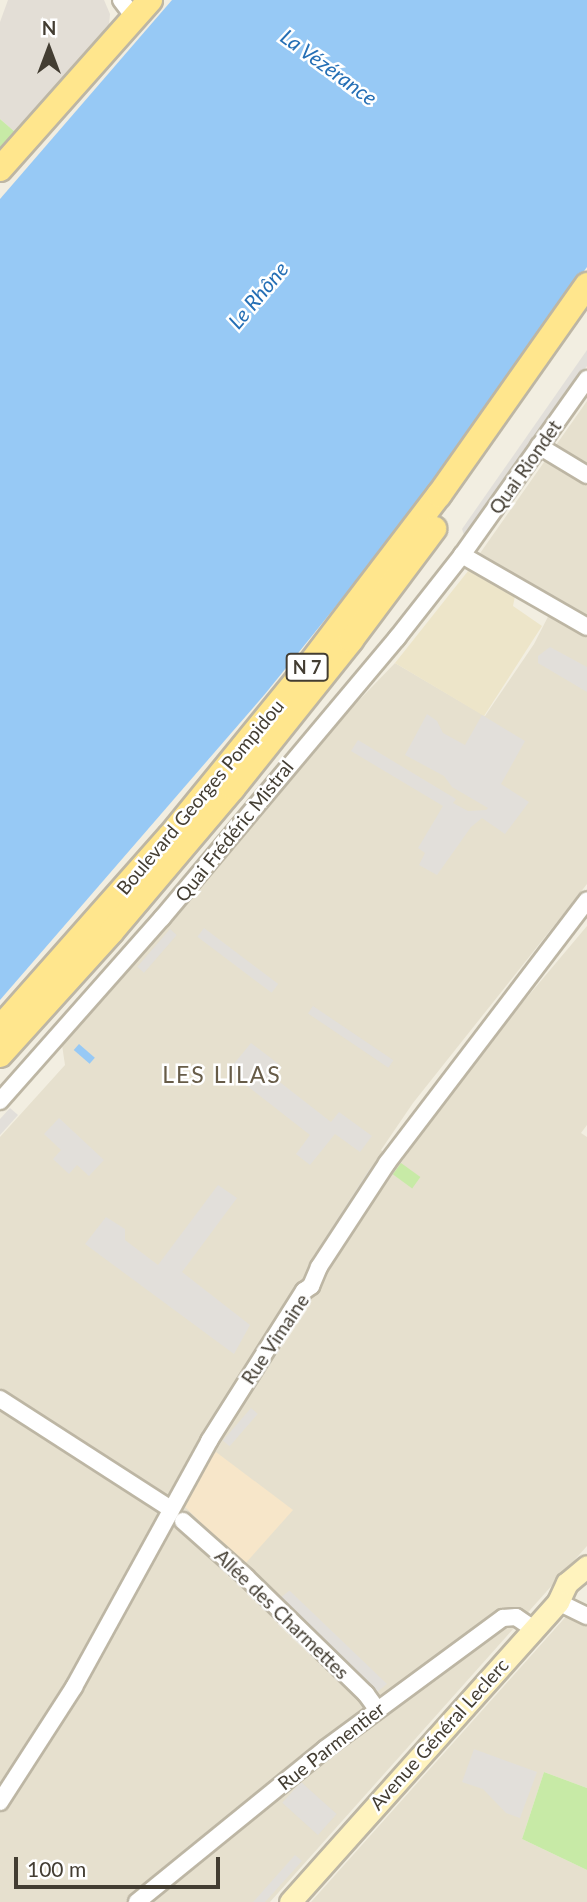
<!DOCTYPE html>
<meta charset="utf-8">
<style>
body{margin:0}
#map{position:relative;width:587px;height:1902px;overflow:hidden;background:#f2eee1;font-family:Lato,sans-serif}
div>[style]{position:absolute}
.residential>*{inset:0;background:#e6e0ce}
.commercial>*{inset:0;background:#f7e6c9}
.industrial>*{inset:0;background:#e3ded6}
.education>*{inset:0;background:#ede5c9}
.green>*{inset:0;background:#c7eaa6;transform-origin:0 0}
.parking>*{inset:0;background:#e2dfda;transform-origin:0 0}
.water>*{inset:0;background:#97c9f5;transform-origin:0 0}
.roads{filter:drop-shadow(2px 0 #bdb6a4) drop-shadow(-2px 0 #bdb6a4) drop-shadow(0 2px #bdb6a4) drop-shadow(0 -2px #bdb6a4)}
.minor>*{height:16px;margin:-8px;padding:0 8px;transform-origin:8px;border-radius:8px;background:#fff}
.secondary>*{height:21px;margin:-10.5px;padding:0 10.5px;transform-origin:10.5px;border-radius:10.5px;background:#fff3be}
.primary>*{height:24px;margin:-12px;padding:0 12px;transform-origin:12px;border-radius:12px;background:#ffe68d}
span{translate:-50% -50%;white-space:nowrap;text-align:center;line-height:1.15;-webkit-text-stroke:5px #fff;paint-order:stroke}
.shield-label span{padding:2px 5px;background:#fff;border:2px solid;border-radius:5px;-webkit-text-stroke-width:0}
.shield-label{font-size:18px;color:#433d32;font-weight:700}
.street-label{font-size:19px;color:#433d32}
.water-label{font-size:21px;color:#256fb5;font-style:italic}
.quarter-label{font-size:23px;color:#675c48;letter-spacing:2px}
.north{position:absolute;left:14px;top:14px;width:70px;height:70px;-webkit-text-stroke:5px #fff;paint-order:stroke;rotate:0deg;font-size:19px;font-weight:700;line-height:28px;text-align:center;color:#433d32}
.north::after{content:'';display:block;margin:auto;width:24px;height:32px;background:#433d32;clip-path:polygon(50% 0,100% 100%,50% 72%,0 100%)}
.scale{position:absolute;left:14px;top:1857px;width:206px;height:32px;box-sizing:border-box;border:4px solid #433d32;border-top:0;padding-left:9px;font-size:21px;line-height:24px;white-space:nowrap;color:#433d32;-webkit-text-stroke:5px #fff;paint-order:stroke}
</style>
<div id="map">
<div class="residential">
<div style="clip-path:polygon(587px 401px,587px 884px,413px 1103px,381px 1150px,401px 1163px,434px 1114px,508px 1020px,587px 926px,587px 1125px,581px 1133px,587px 1137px,587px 1546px,270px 1902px,0 1902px,0 1137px,65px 1065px,62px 1045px,183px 909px,340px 720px,395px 663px,485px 716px,534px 644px,554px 605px,476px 559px)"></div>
<div style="clip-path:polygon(570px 1612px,587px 1621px,587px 1788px,544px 1772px,522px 1839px,587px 1870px,587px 1902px,311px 1902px)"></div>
</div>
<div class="commercial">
<div style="clip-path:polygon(216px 1452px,293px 1510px,244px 1565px,185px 1507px,203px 1469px)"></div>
</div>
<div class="industrial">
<div style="clip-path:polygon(8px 0,104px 0,110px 14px,109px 25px,15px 132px,0 119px,0 22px)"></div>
</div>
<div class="education">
<div style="clip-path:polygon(472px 566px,516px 591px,513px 606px,542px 626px,484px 716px,395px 663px)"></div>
</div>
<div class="green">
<div style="clip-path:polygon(0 119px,15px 132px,0 149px)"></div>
<div style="left:401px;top:1163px;width:24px;height:14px;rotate:36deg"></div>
<div style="clip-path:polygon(544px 1772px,587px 1788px,587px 1870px,522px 1839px)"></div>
</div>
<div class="parking">
<div style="clip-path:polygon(587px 350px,587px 366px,465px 538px,462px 529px)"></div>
<div style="clip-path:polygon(550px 647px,587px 667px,587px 692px,538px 663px,538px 656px)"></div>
<div style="clip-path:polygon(427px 714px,437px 721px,443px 733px,465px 745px,482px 715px,525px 741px,501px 784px,529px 802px,505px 834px,482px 818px,471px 827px,437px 875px,419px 865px,425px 853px,418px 848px,443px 806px,351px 751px,358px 740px,456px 799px,453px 803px,468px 811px,486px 810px,488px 808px,452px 787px,444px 776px,405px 755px)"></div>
<div style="left:204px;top:928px;width:93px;height:11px;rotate:37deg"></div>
<div style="left:170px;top:929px;width:9px;height:50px;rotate:41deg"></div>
<div style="left:313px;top:1006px;width:97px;height:9px;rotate:34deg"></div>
<div style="clip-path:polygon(251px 1043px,280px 1065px,272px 1076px,331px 1122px,339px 1112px,372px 1136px,360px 1152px,335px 1134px,310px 1165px,296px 1154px,310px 1135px,228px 1071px)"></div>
<div style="clip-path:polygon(10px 1108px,18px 1115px,0 1135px,0 1119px)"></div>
<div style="clip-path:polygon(59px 1118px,104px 1160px,89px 1176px,77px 1165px,69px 1174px,53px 1159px,61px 1150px,44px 1134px)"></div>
<div style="clip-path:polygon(371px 1167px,376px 1170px,320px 1255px,317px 1251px)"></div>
<div style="clip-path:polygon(218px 1185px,237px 1198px,182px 1272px,250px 1325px,234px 1354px,85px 1244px,106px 1217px,125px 1229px,125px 1240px,158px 1265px)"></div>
<div style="left:251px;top:1408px;width:9px;height:43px;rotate:41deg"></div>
<div style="clip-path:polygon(289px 1591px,290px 1591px,387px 1684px,377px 1692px,280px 1598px)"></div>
<div style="clip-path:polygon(474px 1749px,537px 1772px,520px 1818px,506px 1813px,483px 1789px,462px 1782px)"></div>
<div style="left:301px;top:1782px;width:48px;height:28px;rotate:42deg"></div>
<div style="left:367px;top:1829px;width:4px;height:98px;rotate:45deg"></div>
<div style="clip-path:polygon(295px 1855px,302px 1861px,265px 1902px,253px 1902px)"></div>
</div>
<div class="water">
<div style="clip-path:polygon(172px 0,587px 0,587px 267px,408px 517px,265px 694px,0 1000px,0 199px)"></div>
<div style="left:79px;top:1044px;width:21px;height:8px;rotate:41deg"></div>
</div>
<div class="roads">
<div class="minor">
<div style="left:121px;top:0;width:21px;rotate:53deg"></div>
<div style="left:539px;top:446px;width:56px;rotate:31.1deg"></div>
<div style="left:462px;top:555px;width:144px;rotate:29.9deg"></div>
<div style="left:0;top:1101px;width:244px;rotate:-48.5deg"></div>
<div style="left:162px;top:918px;width:366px;rotate:-50deg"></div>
<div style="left:397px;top:638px;width:105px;rotate:-51.9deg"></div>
<div style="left:462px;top:555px;width:216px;rotate:-54.6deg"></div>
<div style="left:0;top:1399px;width:203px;rotate:32.8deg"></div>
<div style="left:183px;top:1521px;width:84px;rotate:41.6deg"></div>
<div style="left:246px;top:1577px;width:168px;rotate:44.3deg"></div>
<div style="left:366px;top:1694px;width:19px;rotate:54deg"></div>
<div style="left:558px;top:1602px;width:32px;rotate:26deg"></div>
<div style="left:0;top:1802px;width:137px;rotate:-57.2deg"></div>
<div style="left:74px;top:1687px;width:281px;rotate:-61.2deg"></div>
<div style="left:209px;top:1441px;width:178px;rotate:-57.7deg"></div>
<div style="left:304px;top:1291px;width:9px;rotate:-36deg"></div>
<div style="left:311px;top:1286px;width:21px;rotate:-67deg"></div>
<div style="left:319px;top:1267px;width:124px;rotate:-56.8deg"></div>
<div style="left:387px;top:1163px;width:330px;rotate:-52.7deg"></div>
<div style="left:137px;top:1902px;width:242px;rotate:-39.1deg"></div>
<div style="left:325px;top:1749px;width:221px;rotate:-36.4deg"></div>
<div style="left:503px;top:1618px;width:13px;rotate:-4deg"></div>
<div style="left:516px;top:1617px;width:22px;rotate:34deg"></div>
</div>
<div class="secondary">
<div style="left:290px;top:1902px;width:402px;rotate:-48.2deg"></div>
<div style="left:558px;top:1602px;width:21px;rotate:-65deg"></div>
<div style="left:567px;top:1583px;width:26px;rotate:-40deg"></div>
</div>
<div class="primary">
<div style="left:0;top:169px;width:226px;rotate:-48.4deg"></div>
<div style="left:0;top:1028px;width:256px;rotate:-48.5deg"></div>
<div style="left:170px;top:836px;width:217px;rotate:-50.8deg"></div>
<div style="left:307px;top:668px;width:218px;rotate:-52.7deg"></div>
<div style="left:439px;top:495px;width:257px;rotate:-54.8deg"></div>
<div style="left:0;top:1055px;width:167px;rotate:-47.9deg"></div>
<div style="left:112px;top:931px;width:187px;rotate:-49.8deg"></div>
<div style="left:233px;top:788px;width:189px;rotate:-51.4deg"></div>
<div style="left:351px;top:640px;width:139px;rotate:-53.2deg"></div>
</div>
</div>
<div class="shield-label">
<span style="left:307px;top:667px">N 7</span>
</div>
<div class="street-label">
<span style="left:525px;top:467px;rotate:-55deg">Quai Riondet</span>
<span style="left:200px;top:797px;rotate:-50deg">Boulevard Georges Pompidou</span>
<span style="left:234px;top:831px;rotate:-51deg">Quai Frédéric Mistral</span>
<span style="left:275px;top:1339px;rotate:-56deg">Rue Vimaine</span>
<span style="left:282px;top:1614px;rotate:44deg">Allée des Charmettes</span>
<span style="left:439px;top:1734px;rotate:-48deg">Avenue Général Leclerc</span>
<span style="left:331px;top:1746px;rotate:-38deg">Rue Parmentier</span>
</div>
<div class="water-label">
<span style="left:329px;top:67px;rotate:36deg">La Vézérance</span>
<span style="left:258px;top:295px;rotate:-50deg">Le Rhône</span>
</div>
<div class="quarter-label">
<span style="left:222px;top:1074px">LES LILAS</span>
</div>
<div class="north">N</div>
<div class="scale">100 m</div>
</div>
